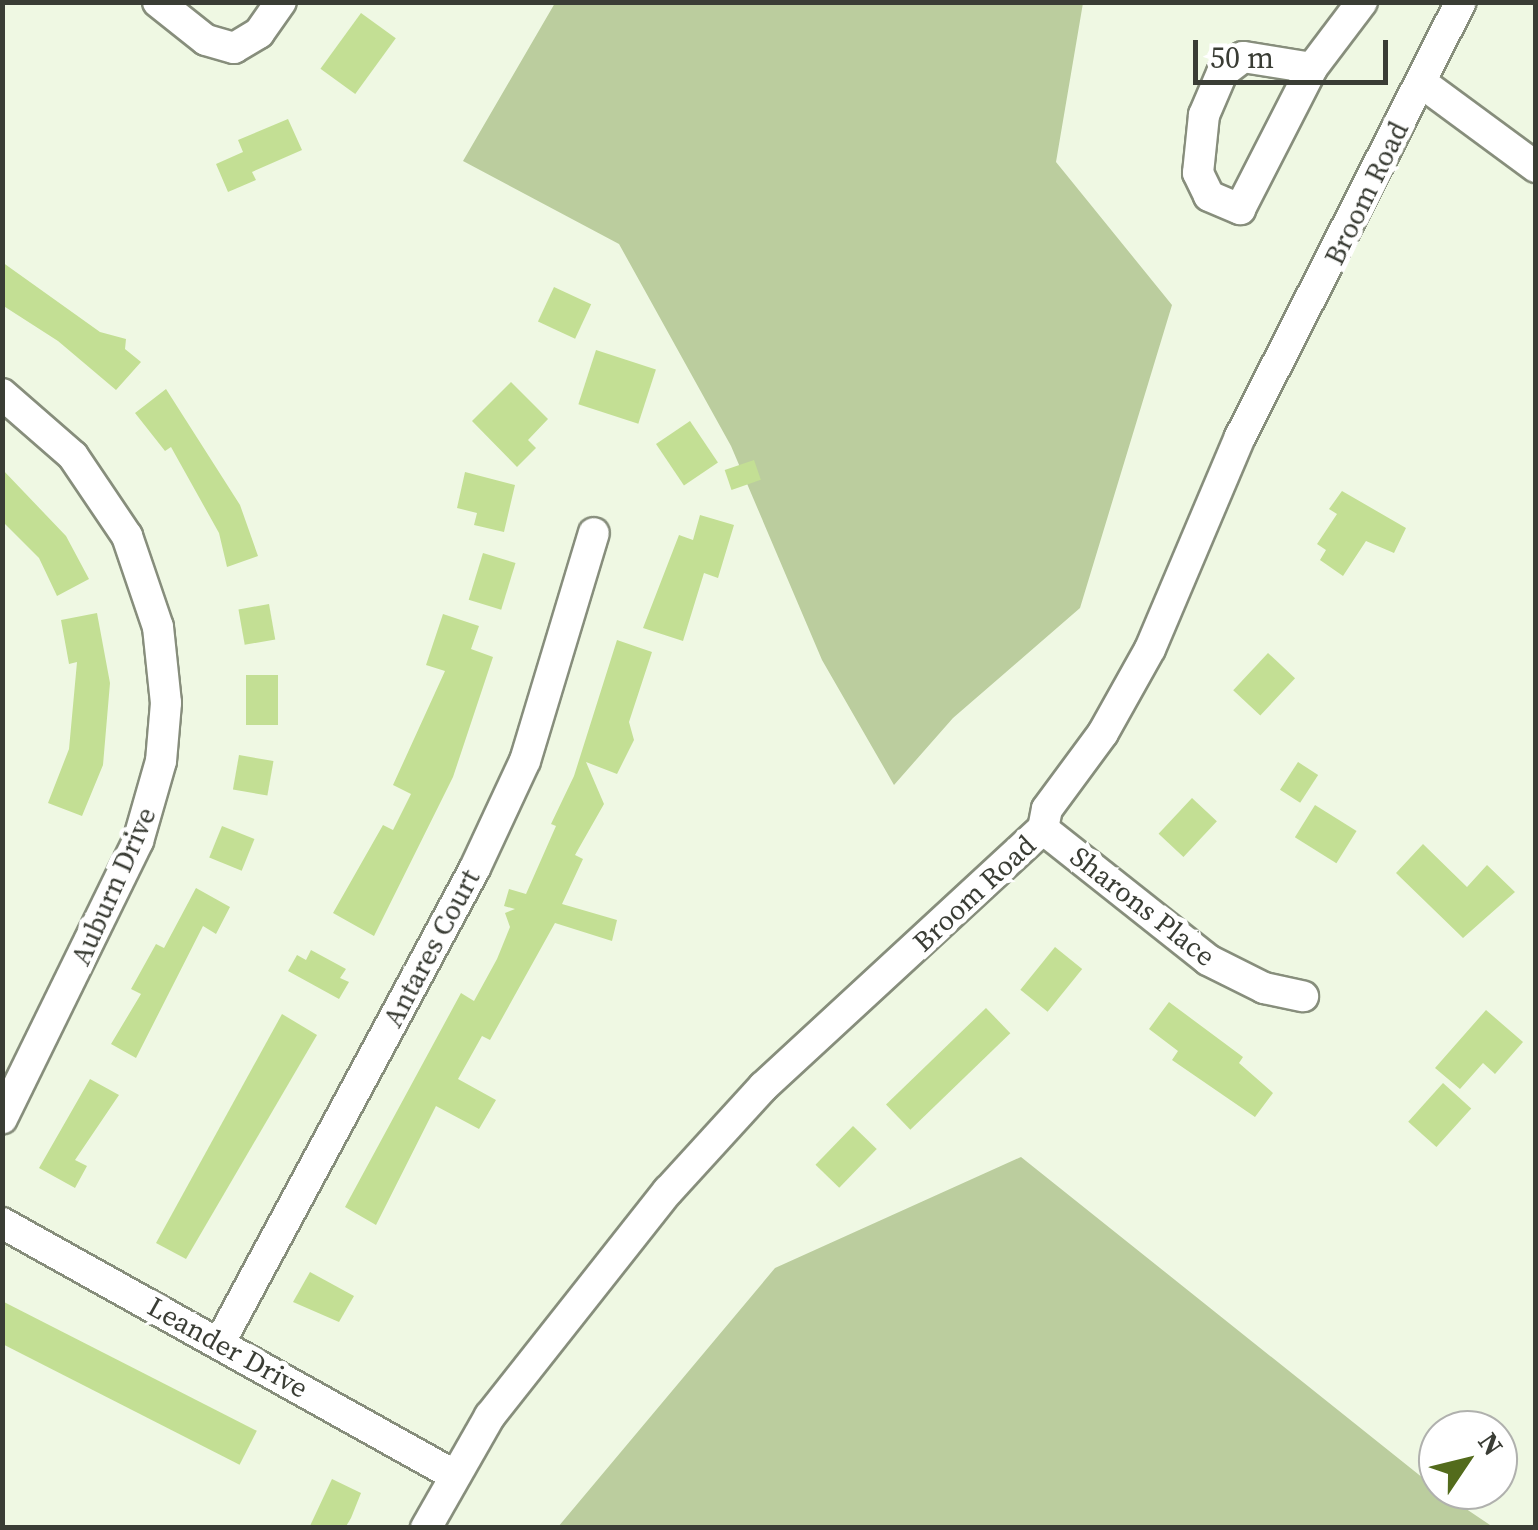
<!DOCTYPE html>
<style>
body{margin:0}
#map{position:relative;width:1538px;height:1530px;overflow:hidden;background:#eff8e3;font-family:"Source Serif 4",serif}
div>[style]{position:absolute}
.green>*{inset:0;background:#bbcd9e}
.building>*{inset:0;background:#c3df94;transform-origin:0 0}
.roads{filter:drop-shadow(2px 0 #878e7c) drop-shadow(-2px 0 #878e7c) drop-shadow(0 2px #878e7c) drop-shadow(0 -2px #878e7c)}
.minor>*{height:30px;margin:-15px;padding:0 15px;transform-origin:15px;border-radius:15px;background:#fff}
span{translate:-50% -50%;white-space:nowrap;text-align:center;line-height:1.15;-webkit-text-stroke:10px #fff;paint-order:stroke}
.street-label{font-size:28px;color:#3a3d35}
.frame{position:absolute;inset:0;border:5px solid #3a3d35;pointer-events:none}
.north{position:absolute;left:1418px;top:1410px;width:100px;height:100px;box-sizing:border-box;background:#fff;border:2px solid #b0b1ae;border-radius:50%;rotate:55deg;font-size:28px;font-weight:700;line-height:40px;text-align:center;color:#3a3d35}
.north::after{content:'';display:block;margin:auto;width:35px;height:45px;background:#536b1c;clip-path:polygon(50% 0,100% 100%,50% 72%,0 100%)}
.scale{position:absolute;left:1193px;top:40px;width:195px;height:45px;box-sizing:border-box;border:5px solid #3a3d35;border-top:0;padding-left:12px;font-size:30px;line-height:35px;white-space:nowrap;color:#3a3d35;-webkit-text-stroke:8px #fff;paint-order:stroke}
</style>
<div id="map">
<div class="green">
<div style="clip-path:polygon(555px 3px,1083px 3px,1056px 162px,1172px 305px,1080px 608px,953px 718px,894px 785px,822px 660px,731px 446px,619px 244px,463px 161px)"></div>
<div style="clip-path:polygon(1021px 1157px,1438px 1490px,1493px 1527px,558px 1527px,775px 1268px)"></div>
</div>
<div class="building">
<div style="left:361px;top:13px;width:43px;height:69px;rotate:36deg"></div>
<div style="clip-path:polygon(288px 119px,302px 150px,252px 172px,256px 180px,228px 192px,216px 164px,243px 152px,238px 140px)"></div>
<div style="clip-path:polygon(2px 262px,100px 332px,126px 339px,125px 349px,141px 362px,116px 390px,58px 341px,2px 305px)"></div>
<div style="left:554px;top:287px;width:41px;height:38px;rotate:25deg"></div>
<div style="left:596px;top:350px;width:63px;height:57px;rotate:18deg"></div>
<div style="clip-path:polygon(511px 382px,548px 419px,528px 440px,536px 448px,517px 467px,472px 421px)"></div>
<div style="clip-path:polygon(166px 389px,240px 505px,258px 556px,227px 567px,219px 533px,171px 447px,165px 451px,135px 413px)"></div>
<div style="left:690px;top:421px;width:50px;height:41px;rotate:56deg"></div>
<div style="left:754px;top:460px;width:21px;height:31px;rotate:71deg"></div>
<div style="clip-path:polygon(2px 469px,66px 536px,89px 579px,57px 596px,39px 558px,2px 521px)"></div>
<div style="clip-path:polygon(465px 472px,515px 485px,504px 532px,474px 525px,477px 513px,457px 508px)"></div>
<div style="clip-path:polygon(1342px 491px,1406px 528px,1394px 553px,1366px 541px,1343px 576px,1320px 560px,1326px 550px,1317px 544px,1337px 514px,1329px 509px)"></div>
<div style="clip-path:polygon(700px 515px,734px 525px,718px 578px,704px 573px,683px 641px,643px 628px,679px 535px,693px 540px)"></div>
<div style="left:483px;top:553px;width:34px;height:49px;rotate:17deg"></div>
<div style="left:269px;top:604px;width:36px;height:31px;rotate:80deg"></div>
<div style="clip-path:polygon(97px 613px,110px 683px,103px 765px,82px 816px,48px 803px,69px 749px,77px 662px,69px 664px,61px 620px)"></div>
<div style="clip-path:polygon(443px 614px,479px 626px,471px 649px,493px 657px,453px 777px,374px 936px,333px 913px,383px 825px,393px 830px,411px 794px,393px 785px,445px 671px,426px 665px)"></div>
<div style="clip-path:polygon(617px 640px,652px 652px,629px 722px,634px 740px,617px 774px,586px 762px,604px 804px,575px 855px,583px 859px,562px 904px,617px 920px,612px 941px,555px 923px,490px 1040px,482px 1036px,458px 1079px,496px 1100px,479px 1129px,436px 1106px,376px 1225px,345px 1207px,461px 993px,474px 1001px,497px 959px,510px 927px,505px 913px,515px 909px,504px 906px,509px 889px,526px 894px,556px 826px,551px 824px,574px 776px)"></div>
<div style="left:1268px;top:653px;width:37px;height:51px;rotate:43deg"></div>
<div style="left:246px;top:675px;width:32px;height:50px"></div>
<div style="left:239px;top:755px;width:35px;height:35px;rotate:10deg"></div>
<div style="left:1298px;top:762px;width:24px;height:33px;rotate:33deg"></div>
<div style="left:1192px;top:798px;width:34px;height:49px;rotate:43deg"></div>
<div style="left:1315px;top:805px;width:49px;height:38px;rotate:32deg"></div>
<div style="left:222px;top:826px;width:35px;height:34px;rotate:22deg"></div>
<div style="clip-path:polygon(1423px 844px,1467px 887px,1487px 865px,1515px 892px,1463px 938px,1396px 873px)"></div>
<div style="clip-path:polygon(196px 888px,230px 907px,216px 934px,203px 926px,136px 1058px,111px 1044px,141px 994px,131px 989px,156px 944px,164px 948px)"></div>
<div style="left:1055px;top:947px;width:35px;height:55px;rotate:39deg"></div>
<div style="clip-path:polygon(311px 950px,346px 969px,340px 978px,349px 982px,339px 999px,288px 971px,297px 955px,306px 960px)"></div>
<div style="clip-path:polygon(1169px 1002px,1243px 1057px,1239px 1063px,1273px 1093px,1255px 1117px,1172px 1060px,1178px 1051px,1149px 1029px)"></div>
<div style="left:986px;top:1008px;width:35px;height:139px;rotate:46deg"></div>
<div style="clip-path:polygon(1486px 1010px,1523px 1042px,1495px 1074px,1483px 1063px,1460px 1089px,1435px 1068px)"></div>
<div style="clip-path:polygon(282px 1014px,317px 1035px,186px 1259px,156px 1243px)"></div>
<div style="clip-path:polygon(90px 1079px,119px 1095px,75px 1160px,87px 1166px,75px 1188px,39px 1168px)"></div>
<div style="left:1443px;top:1083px;width:38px;height:52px;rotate:42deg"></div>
<div style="left:853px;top:1126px;width:33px;height:54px;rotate:44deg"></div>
<div style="clip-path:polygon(310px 1272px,354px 1296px,339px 1322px,293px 1302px)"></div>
<div style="left:2px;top:1301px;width:286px;height:38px;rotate:27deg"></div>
<div style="clip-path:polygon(332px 1479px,361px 1493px,351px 1518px,345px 1528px,309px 1528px)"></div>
</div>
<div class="roads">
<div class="minor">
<div style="left:158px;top:2px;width:61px;rotate:38.4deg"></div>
<div style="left:206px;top:40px;width:29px;rotate:16deg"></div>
<div style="left:234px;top:48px;width:29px;rotate:-31deg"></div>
<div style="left:259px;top:33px;width:38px;rotate:-55deg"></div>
<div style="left:1312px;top:68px;width:70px;rotate:-170.9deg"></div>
<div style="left:1243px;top:57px;width:26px;rotate:143deg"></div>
<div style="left:1222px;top:73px;width:46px;rotate:113.2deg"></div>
<div style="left:1204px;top:115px;width:58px;rotate:95.9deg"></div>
<div style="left:1198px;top:173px;width:25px;rotate:64deg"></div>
<div style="left:1209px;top:196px;width:34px;rotate:23deg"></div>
<div style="left:1240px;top:209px;width:158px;rotate:-62.9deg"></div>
<div style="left:1312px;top:68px;width:83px;rotate:-52.9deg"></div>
<div style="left:1422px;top:83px;width:142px;rotate:36.4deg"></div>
<div style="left:2px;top:394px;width:94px;rotate:41.1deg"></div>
<div style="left:73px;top:456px;width:97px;rotate:56deg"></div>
<div style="left:127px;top:536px;width:96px;rotate:71.2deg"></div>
<div style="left:158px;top:627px;width:76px;rotate:84deg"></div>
<div style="left:166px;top:703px;width:58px;rotate:94.9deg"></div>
<div style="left:161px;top:761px;width:83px;rotate:106deg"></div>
<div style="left:138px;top:841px;width:309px;rotate:116.1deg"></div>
<div style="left:1043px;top:829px;width:211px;rotate:38.4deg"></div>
<div style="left:1208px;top:960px;width:63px;rotate:26.6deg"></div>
<div style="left:1264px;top:988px;width:40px;rotate:12deg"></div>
<div style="left:2px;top:1223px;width:515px;rotate:29.15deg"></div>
<div style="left:220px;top:1342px;width:538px;rotate:-61.72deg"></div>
<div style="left:475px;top:868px;width:118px;rotate:-65deg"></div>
<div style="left:525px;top:761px;width:238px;rotate:-73.2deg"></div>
<div style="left:426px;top:1528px;width:129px;rotate:-60.3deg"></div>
<div style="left:490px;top:1416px;width:287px;rotate:-51.7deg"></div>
<div style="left:668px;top:1191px;width:141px;rotate:-47.6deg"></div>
<div style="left:763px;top:1087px;width:381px;rotate:-42.7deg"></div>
<div style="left:1043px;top:829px;width:20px;rotate:-79deg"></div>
<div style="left:1047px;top:809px;width:94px;rotate:-53.6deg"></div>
<div style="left:1103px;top:733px;width:96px;rotate:-60.8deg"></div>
<div style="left:1150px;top:649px;width:230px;rotate:-67deg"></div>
<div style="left:1240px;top:437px;width:488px;rotate:-63.1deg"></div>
</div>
</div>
<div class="street-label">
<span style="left:1366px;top:193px;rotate:-64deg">Broom Road</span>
<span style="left:113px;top:886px;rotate:-66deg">Auburn Drive</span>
<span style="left:974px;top:893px;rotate:-43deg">Broom Road</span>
<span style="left:1143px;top:906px;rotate:38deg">Sharons Place</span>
<span style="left:431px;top:948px;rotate:-62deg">Antares Court</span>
<span style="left:228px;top:1347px;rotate:29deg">Leander Drive</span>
</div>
<div class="frame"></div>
<div class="north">N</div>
<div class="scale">50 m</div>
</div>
